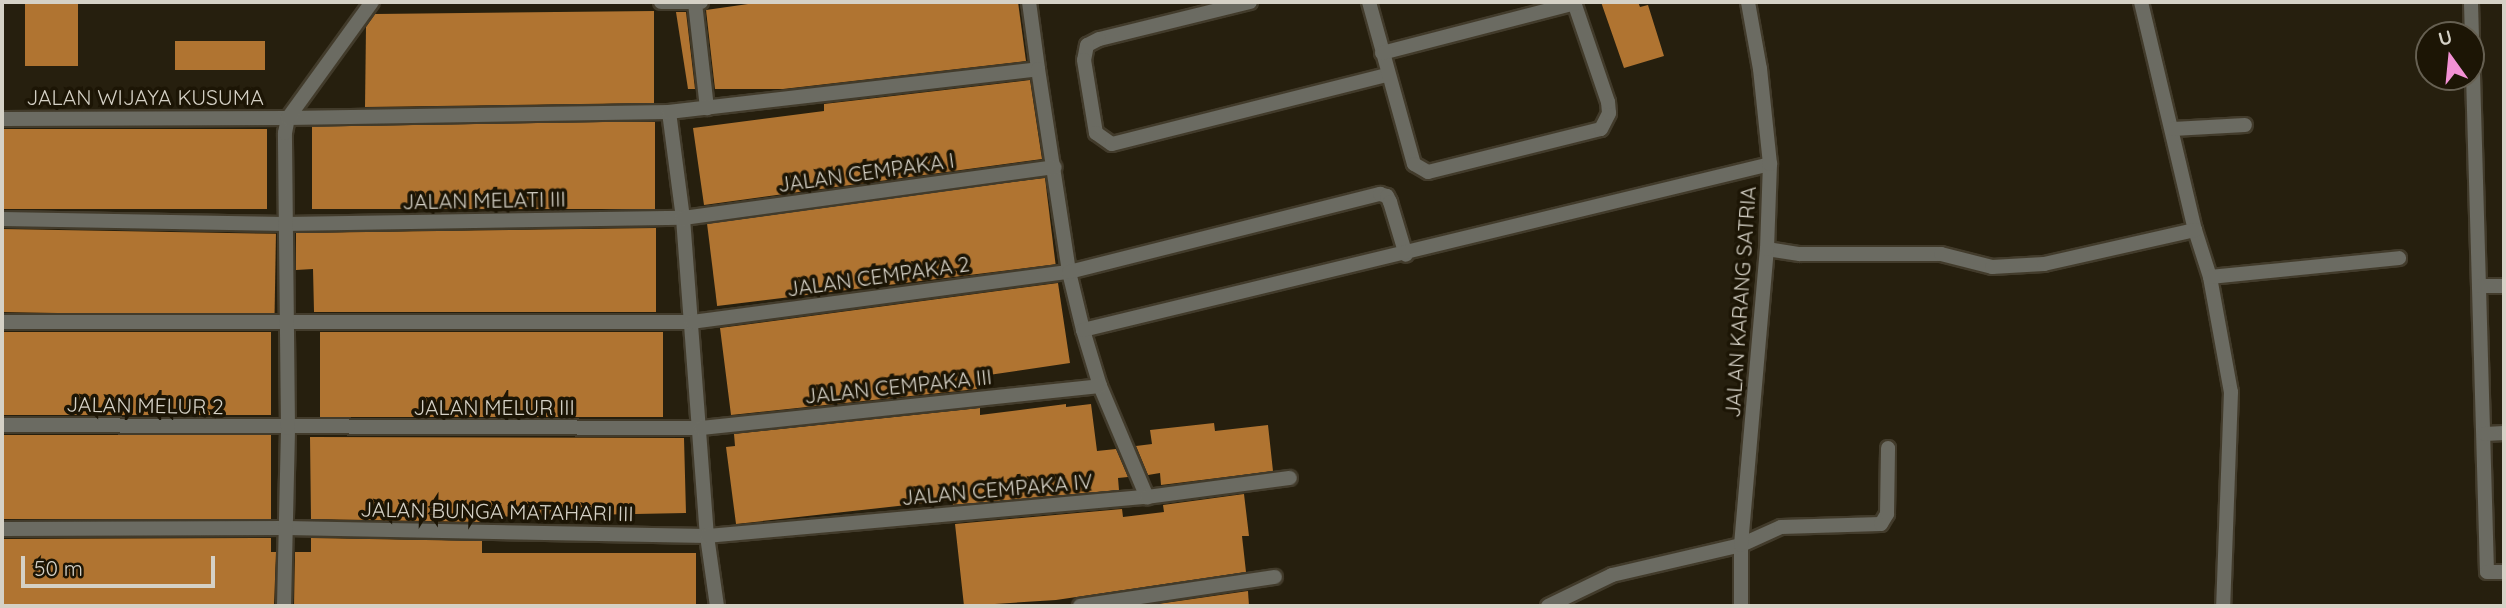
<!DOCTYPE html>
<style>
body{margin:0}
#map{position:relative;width:2506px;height:608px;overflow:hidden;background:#261f0e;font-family:Quicksand,sans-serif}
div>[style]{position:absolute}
.building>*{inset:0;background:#b07431;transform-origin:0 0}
.roads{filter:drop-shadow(2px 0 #423b2b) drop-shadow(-2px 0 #423b2b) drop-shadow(0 2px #423b2b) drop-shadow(0 -2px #423b2b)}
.service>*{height:14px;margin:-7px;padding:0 7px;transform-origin:7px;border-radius:7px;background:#6b6b62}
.minor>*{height:14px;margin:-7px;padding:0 7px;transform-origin:7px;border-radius:7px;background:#6b6b62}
.tertiary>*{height:14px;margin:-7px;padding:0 7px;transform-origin:7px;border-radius:7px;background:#6b6b62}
span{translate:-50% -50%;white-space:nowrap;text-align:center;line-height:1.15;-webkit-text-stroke:7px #1c1505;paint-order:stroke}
.street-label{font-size:21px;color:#d5d1c6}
.frame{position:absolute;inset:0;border:4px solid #d5d1c6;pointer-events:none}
.north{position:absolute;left:2415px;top:21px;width:70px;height:70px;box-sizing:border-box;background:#1c1505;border:2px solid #666052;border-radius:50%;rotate:345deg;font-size:19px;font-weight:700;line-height:28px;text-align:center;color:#d5d1c6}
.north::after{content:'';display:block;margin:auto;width:24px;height:32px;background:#f391d5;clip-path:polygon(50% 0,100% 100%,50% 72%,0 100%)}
.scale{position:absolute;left:21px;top:556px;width:194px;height:32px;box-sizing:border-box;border:4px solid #d5d1c6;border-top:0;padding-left:9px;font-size:21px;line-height:24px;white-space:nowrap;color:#d5d1c6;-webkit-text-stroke:5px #1c1505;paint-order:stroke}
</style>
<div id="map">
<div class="building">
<div style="left:25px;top:2px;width:53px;height:64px"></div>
<div style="clip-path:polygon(762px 2px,1018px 2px,1026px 61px,783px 89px,715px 89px,706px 10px)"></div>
<div style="clip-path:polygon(1601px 2px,1638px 2px,1640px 7px,1648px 5px,1664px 56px,1624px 68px)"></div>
<div style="clip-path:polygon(654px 11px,654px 103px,365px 107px,366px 27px,375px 14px)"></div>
<div style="clip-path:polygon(676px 12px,686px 12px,695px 89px,688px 89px)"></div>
<div style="left:175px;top:41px;width:90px;height:29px"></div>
<div style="clip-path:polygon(1030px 80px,1042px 159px,704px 205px,693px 128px,824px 111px,824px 104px)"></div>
<div style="left:655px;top:122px;width:87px;height:343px;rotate:90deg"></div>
<div style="left:2px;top:129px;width:265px;height:80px"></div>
<div style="left:1045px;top:178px;width:87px;height:341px;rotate:83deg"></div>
<div style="clip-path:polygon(656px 228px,656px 312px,314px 312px,313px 269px,296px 270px,296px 233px)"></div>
<div style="left:2px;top:229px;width:274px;height:83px;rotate:1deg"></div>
<div style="clip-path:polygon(1058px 283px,1070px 363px,975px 377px,977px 389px,731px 415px,720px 328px)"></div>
<div style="left:2px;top:332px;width:269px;height:83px"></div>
<div style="left:320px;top:332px;width:343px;height:85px"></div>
<div style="clip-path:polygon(1066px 404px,1066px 407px,1091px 404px,1097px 451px,1116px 449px,1128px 477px,1118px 478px,1119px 490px,953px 505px,952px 500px,736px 524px,726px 447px,735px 446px,734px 434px,980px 408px,980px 415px)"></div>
<div style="clip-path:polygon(1214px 423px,1215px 431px,1268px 425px,1273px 471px,1161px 485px,1160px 473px,1148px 475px,1136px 446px,1152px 444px,1150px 430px)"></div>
<div style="left:2px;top:435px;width:269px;height:84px"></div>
<div style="clip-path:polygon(310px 437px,684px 438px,686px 513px,482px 517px,482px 522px,311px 519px)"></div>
<div style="clip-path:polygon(1244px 494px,1249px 536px,1242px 536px,1246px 572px,1056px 600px,964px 606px,955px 524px,1122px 509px,1123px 517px,1164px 512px,1163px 505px)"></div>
<div style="clip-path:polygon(271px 538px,271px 552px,276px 552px,274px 606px,2px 606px,2px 539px)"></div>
<div style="clip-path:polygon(311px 538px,482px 541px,482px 553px,696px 553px,696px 606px,294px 606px,295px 552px,311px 552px)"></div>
<div style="clip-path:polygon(1248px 591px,1249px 606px,1144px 606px)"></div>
</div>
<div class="roads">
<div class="service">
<div style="left:1741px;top:545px;width:44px;rotate:-24.2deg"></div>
<div style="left:1781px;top:527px;width:100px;rotate:-1.7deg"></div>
<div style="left:1881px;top:524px;width:12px;rotate:-59deg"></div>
<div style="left:1887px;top:514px;width:66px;rotate:-89.1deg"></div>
</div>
<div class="minor">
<div style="left:661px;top:2px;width:40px"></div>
<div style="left:1029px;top:2px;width:68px;rotate:82.3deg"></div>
<div style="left:1250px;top:2px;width:155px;rotate:166.2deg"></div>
<div style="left:1099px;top:39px;width:13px;rotate:153deg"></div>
<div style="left:1087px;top:45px;width:15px;rotate:101deg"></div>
<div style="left:1084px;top:60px;width:74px;rotate:80.7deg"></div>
<div style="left:1096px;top:133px;width:19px;rotate:35deg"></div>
<div style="left:1112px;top:144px;width:284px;rotate:-14.1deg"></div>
<div style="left:1369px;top:2px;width:168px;rotate:74.5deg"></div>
<div style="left:1414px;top:164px;width:16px;rotate:30deg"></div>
<div style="left:1428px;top:172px;width:178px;rotate:-14deg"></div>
<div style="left:1601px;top:129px;width:18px;rotate:-63deg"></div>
<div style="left:1609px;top:113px;width:11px;rotate:-95deg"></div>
<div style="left:1608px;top:102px;width:106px;rotate:-108.8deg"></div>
<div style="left:2141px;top:2px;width:234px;rotate:76.7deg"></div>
<div style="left:2195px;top:230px;width:49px;rotate:72.3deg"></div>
<div style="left:2210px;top:277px;width:117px;rotate:79.7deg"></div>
<div style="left:2231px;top:392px;width:214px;rotate:92.1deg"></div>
<div style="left:695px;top:3px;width:106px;rotate:83.5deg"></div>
<div style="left:2471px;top:3px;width:569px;rotate:88.39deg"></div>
<div style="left:2487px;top:572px;width:17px"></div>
<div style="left:1382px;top:53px;width:199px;rotate:-14.5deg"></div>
<div style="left:669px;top:112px;width:107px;rotate:82.5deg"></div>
<div style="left:683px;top:218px;width:319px;rotate:85.7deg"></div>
<div style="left:707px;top:536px;width:71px;rotate:81.9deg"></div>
<div style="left:2px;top:119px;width:286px;rotate:-0.2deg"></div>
<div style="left:288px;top:118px;width:381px;rotate:-0.9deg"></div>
<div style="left:669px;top:112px;width:371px;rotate:-6.6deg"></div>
<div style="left:1038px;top:69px;width:205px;rotate:81.3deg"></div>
<div style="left:1069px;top:272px;width:60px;rotate:76.4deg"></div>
<div style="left:1083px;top:330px;width:59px;rotate:73.1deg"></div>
<div style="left:1100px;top:386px;width:121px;rotate:67.1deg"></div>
<div style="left:2173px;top:129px;width:72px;rotate:-3.2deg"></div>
<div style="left:2px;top:219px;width:283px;rotate:1deg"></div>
<div style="left:285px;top:224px;width:398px;rotate:-0.9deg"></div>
<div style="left:683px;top:218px;width:375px;rotate:-7.8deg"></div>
<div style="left:1767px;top:249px;width:33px;rotate:9deg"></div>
<div style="left:1800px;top:254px;width:141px"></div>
<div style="left:1941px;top:254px;width:53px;rotate:14.3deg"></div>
<div style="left:1992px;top:267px;width:52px;rotate:-3.3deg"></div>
<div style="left:2044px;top:264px;width:155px;rotate:-12.7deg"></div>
<div style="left:2210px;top:277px;width:190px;rotate:-5.7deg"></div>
<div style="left:2479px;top:286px;width:25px"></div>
<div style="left:2px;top:322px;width:690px"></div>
<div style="left:692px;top:322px;width:380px;rotate:-7.6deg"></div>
<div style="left:1069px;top:272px;width:321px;rotate:-14.1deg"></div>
<div style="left:1380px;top:194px;width:7px;rotate:16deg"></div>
<div style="left:1387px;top:196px;width:7px;rotate:63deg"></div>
<div style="left:1390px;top:202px;width:55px;rotate:73.2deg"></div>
<div style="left:1083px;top:330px;width:707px;rotate:-13.58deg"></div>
<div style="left:2px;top:425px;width:699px;rotate:0.25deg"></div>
<div style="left:701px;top:428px;width:401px;rotate:-6deg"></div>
<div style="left:2485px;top:434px;width:19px;rotate:-3deg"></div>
<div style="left:2px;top:529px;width:284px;rotate:-0.2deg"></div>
<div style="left:286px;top:528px;width:421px;rotate:1.1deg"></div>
<div style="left:707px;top:536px;width:442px;rotate:-5.1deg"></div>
<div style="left:1147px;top:497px;width:144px;rotate:-7.6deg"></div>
<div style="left:284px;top:606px;width:178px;rotate:-88.7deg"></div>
<div style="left:288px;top:428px;width:295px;rotate:-90.6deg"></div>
<div style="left:285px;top:133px;width:15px;rotate:-79deg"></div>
<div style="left:288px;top:118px;width:143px;rotate:-54.1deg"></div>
<div style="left:1080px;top:606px;width:197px;rotate:-8.5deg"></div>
<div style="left:1548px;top:606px;width:71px;rotate:-25.8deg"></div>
<div style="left:1612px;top:575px;width:132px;rotate:-13.1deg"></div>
</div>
<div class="tertiary">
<div style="left:1741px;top:606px;width:61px;rotate:-90deg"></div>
<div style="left:1741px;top:545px;width:297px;rotate:-85deg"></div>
<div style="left:1767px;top:249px;width:85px;rotate:-88deg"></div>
<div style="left:1770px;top:164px;width:96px;rotate:-96deg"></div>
<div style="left:1760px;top:69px;width:68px;rotate:-100.2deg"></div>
</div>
</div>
<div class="street-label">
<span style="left:145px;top:97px">JALAN WIJAYA KUSUMA</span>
<span style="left:866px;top:172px;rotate:-8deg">JALAN CEMPAKA I</span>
<span style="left:484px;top:200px;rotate:-1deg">JALAN MELATI III</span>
<span style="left:878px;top:276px;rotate:-8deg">JALAN CEMPAKA 2</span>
<span style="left:1740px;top:302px;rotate:-86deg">JALAN KARANG SATRIA</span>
<span style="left:898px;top:386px;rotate:-6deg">JALAN CEMPAKA III</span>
<span style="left:145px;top:405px;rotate:1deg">JALAN MELUR 2</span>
<span style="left:494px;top:407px">JALAN MELUR III</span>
<span style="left:997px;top:489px;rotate:-5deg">JALAN CEMPAKA IV</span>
<span style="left:497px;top:511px;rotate:1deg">JALAN BUNGA MATAHARI III</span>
</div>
<div class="frame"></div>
<div class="north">U</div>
<div class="scale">50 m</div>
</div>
